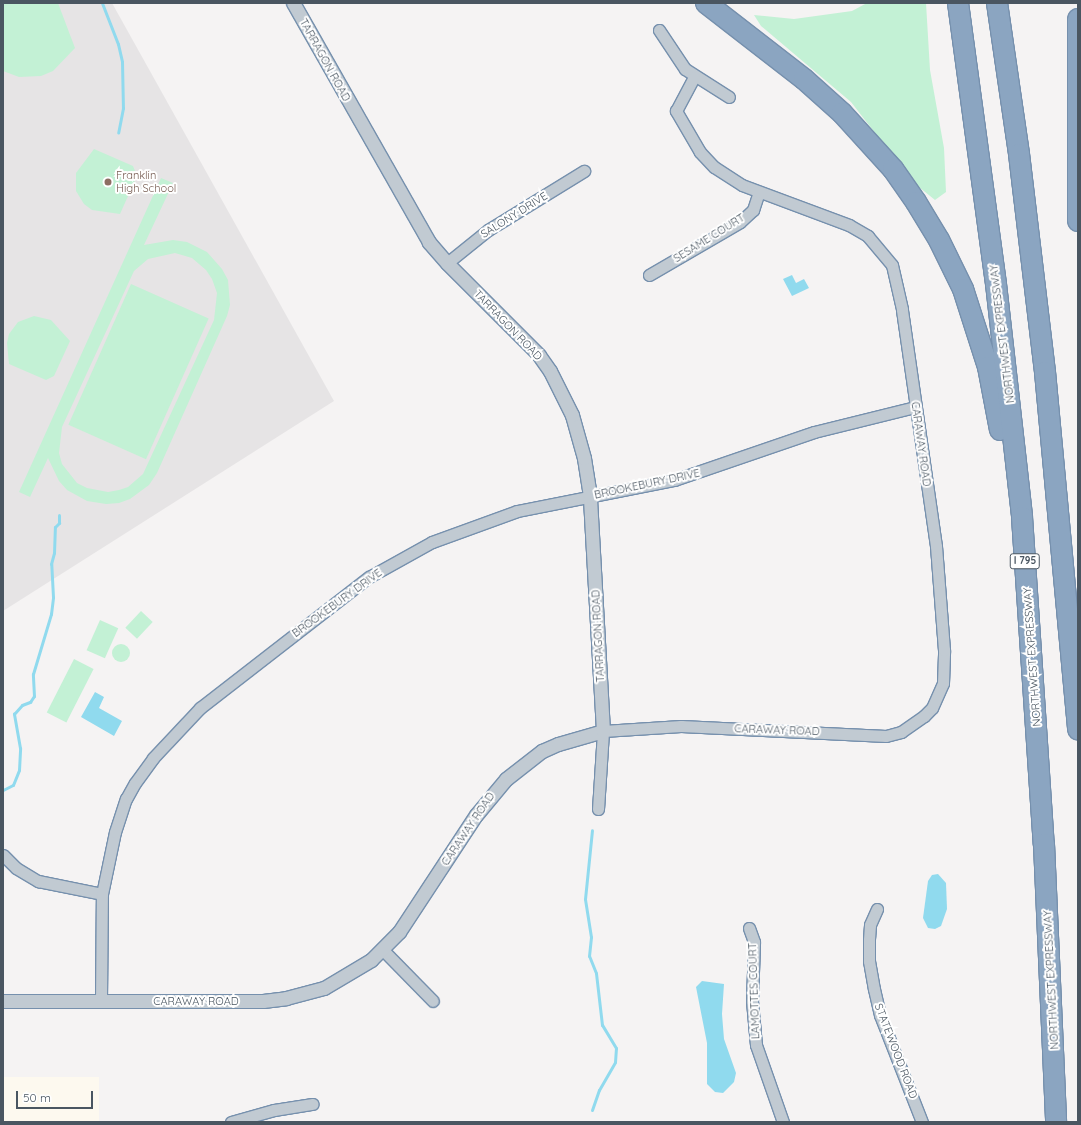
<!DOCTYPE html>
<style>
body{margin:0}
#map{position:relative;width:1081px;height:1125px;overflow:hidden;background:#f5f3f3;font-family:Quicksand,sans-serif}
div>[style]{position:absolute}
.commercial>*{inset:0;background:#fdf9ef;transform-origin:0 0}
.education>*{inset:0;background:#e6e4e5}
.green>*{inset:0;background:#c3f1d5;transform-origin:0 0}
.round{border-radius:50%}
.water>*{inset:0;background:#90daee}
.stream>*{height:3px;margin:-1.5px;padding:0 1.5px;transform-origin:1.5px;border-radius:1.5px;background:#90daee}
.roads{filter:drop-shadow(1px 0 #7690ad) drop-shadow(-1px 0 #7690ad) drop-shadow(0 1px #7690ad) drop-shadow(0 -1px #7690ad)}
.minor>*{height:11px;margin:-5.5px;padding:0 5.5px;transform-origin:5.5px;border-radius:5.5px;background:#c1cad2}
.tertiary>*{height:13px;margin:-6.5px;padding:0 6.5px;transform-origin:6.5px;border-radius:6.5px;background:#c1cad2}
.motorway>*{height:20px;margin:-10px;padding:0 10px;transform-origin:10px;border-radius:10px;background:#8ba5c1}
.dots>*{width:11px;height:11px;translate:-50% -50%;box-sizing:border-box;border:2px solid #fff;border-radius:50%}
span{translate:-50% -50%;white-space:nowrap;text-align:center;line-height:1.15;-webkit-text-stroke:4px #fff;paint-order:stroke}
.shield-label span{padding:1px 3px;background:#fff;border:1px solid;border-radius:3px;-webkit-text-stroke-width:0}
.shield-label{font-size:10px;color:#4a5661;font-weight:700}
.street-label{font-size:11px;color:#4a5661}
.education-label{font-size:11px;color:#785e54}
.left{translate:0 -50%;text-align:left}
.frame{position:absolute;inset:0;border:4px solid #4a5661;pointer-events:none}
.scale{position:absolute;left:16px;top:1091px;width:77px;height:18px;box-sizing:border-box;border:2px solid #4a5661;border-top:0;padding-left:5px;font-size:12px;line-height:14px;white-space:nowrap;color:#4a5661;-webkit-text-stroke:3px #fff;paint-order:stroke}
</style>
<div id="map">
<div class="commercial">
<div style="left:3px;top:1077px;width:96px;height:45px"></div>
</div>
<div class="education">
<div style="clip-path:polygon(3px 3px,112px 3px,334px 401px,3px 611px)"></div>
</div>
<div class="green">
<div style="clip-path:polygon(3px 3px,58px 3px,75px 48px,53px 71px,41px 76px,19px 77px,3px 71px)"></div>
<div style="clip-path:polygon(867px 3px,926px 3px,930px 70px,944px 148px,946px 192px,935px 200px,914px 183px,851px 102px,761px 26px,754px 15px,794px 19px,852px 11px)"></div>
<div style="clip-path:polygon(94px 149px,133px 166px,137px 176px,120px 214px,92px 210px,84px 204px,76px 191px,76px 173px)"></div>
<div style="clip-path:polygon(evenodd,161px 178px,173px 183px,144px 245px,173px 240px,187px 242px,207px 252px,222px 269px,228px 280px,230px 305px,227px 316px,157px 473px,149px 485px,130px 499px,119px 503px,106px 504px,87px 501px,67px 490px,59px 481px,48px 458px,30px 497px,19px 492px,161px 178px,175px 253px,192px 258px,206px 270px,212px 279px,217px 293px,214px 320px,143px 474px,128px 487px,119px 490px,108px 492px,87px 488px,77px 483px,62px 464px,59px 453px,62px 427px,134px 271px,148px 259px,175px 253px)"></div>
<div style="left:131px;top:284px;width:85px;height:154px;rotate:24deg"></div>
<div style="clip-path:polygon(34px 316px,51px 320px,70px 341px,54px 376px,46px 380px,9px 364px,7px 343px,9px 334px,18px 322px)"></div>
<div style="left:141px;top:611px;width:16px;height:23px;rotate:43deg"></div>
<div style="left:100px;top:620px;width:20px;height:33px;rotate:24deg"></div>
<div class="round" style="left:112px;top:644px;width:18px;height:18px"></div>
<div style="left:74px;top:659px;width:22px;height:60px;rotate:27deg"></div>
</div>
<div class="water">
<div style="clip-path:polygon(792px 275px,796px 283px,804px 279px,809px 288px,792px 296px,783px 279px)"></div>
<div style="clip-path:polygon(95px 692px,104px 697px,99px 708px,122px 721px,114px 736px,81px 717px)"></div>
<div style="clip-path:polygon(938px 874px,946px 883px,947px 909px,941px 926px,935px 929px,928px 928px,923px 918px,928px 881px,932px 875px)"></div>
<div style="clip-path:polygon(702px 981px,724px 984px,722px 1014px,724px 1039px,736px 1073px,734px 1082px,723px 1093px,715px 1092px,707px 1084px,707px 1043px,696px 987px)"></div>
</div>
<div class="stream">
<div style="left:102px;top:3px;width:44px;rotate:68.7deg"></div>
<div style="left:118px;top:44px;width:18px;rotate:77deg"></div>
<div style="left:122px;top:62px;width:46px;rotate:88.8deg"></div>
<div style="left:123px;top:108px;width:25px;rotate:101deg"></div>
<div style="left:3px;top:790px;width:11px;rotate:-27deg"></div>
<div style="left:13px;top:785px;width:16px;rotate:-68deg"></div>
<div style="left:19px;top:770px;width:22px;rotate:-87deg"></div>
<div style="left:20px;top:748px;width:35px;rotate:-100deg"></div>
<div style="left:14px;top:714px;width:12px;rotate:-48deg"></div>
<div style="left:22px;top:705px;width:9px;rotate:-21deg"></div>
<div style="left:30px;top:702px;width:7px;rotate:-56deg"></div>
<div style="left:34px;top:696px;width:22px;rotate:-93deg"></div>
<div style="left:33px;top:674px;width:63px;rotate:-73.3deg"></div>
<div style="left:51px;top:614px;width:17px;rotate:-83deg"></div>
<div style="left:53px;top:597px;width:33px;rotate:-93deg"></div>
<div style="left:51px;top:564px;width:11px;rotate:-75deg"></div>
<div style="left:54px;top:553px;width:26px;rotate:-88deg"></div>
<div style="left:55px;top:527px;width:6px;rotate:-45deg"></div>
<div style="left:59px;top:523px;width:8px;rotate:-90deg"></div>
<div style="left:592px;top:1110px;width:21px;rotate:-71deg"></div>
<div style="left:599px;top:1090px;width:32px;rotate:-60deg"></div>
<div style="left:615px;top:1062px;width:14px;rotate:-86deg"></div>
<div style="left:616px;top:1048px;width:27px;rotate:-121deg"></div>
<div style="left:602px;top:1025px;width:52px;rotate:-96.6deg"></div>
<div style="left:596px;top:973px;width:18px;rotate:-112deg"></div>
<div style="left:589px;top:956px;width:19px;rotate:-84deg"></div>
<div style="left:591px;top:937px;width:38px;rotate:-99deg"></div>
<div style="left:585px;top:899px;width:69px;rotate:-84.2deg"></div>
</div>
<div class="roads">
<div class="minor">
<div style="left:659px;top:30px;width:47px;rotate:56.3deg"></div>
<div style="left:685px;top:69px;width:52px;rotate:32.5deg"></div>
<div style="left:447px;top:263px;width:53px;rotate:-38.8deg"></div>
<div style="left:488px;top:230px;width:113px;rotate:-31.6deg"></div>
<div style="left:649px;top:275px;width:105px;rotate:-30.2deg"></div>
<div style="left:740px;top:222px;width:18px;rotate:-43deg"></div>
<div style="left:753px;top:210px;width:19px;rotate:-72deg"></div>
<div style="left:598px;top:809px;width:78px;rotate:-86.3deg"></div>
<div style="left:603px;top:731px;width:78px;rotate:-3.7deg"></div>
<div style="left:681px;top:726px;width:205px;rotate:2.8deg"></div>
<div style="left:886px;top:736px;width:16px;rotate:-15deg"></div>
<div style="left:901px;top:732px;width:28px;rotate:-35deg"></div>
<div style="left:924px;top:716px;width:11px;rotate:-45deg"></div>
<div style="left:932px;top:708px;width:27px;rotate:-66deg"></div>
<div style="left:943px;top:683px;width:33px;rotate:-88deg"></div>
<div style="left:944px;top:650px;width:104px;rotate:-94.4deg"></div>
<div style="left:936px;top:546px;width:239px;rotate:-98.2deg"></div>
<div style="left:902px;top:309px;width:45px;rotate:-102.8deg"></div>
<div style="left:892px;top:265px;width:38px;rotate:-130deg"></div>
<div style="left:868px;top:236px;width:22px;rotate:-150deg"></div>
<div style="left:849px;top:225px;width:114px;rotate:-159.5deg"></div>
<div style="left:742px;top:185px;width:33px;rotate:-147deg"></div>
<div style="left:714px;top:167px;width:21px;rotate:-133deg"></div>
<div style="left:700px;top:152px;width:48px;rotate:-120.3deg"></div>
<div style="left:676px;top:111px;width:38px;rotate:-62deg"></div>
<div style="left:3px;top:855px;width:18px;rotate:45deg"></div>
<div style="left:16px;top:868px;width:26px;rotate:31deg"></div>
<div style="left:38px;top:881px;width:65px;rotate:11.5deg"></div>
<div style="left:877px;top:909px;width:17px;rotate:114deg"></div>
<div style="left:870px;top:925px;width:15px;rotate:94deg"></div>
<div style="left:869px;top:940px;width:21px;rotate:90deg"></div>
<div style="left:869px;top:961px;width:28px;rotate:80deg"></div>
<div style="left:874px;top:989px;width:27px;rotate:77deg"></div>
<div style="left:880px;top:1015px;width:115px;rotate:68.6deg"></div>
<div style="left:749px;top:928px;width:15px;rotate:70deg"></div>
<div style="left:754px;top:942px;width:59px;rotate:91.9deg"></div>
<div style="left:752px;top:1001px;width:44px;rotate:84.8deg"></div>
<div style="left:756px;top:1045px;width:82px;rotate:70.7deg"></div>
<div style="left:383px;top:950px;width:71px;rotate:45.6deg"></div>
<div style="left:101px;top:1000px;width:106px;rotate:-89.5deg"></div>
<div style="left:102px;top:894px;width:63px;rotate:-78.2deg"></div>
<div style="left:115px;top:832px;width:35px;rotate:-72deg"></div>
<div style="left:126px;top:799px;width:18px;rotate:-61deg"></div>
<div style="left:135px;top:783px;width:31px;rotate:-54deg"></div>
<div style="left:153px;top:758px;width:69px;rotate:-46.8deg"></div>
<div style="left:200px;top:708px;width:214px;rotate:-37.8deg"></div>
<div style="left:369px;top:577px;width:72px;rotate:-29.1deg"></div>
<div style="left:432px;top:542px;width:90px;rotate:-20deg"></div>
<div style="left:517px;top:511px;width:160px;rotate:-11.2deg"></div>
<div style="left:674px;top:480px;width:148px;rotate:-18.9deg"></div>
<div style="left:814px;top:432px;width:104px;rotate:-13.9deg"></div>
<div style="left:231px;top:1122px;width:45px;rotate:-15.6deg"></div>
<div style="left:274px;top:1110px;width:39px;rotate:-9deg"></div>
</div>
<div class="tertiary">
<div style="left:3px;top:1001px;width:260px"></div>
<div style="left:263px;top:1001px;width:23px;rotate:-7deg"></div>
<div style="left:286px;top:998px;width:39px;rotate:-15deg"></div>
<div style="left:324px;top:988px;width:55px;rotate:-30.8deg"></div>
<div style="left:371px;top:960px;width:40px;rotate:-45deg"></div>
<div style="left:399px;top:932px;width:140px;rotate:-56.7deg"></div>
<div style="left:476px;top:815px;width:47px;rotate:-50.2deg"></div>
<div style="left:506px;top:779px;width:46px;rotate:-37.9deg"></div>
<div style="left:542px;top:751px;width:17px;rotate:-24deg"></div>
<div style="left:558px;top:744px;width:47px;rotate:-16.1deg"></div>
<div style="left:603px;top:731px;width:235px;rotate:-93.2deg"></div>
<div style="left:590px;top:496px;width:38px;rotate:-99deg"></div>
<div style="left:584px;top:458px;width:45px;rotate:-105.6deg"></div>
<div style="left:572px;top:415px;width:49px;rotate:-116.6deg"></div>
<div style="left:550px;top:371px;width:19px;rotate:-125deg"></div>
<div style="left:539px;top:355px;width:130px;rotate:-135deg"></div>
<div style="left:447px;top:263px;width:28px;rotate:-131deg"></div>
<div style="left:429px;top:242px;width:275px;rotate:-119.6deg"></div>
</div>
<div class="motorway">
<div style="left:706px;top:3px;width:124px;rotate:37.8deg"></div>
<div style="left:804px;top:79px;width:51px;rotate:41.8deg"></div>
<div style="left:842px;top:113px;width:76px;rotate:47.7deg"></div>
<div style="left:893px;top:169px;width:40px;rotate:55.1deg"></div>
<div style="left:916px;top:202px;width:44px;rotate:58.8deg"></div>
<div style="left:939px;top:240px;width:55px;rotate:63.9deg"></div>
<div style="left:963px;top:289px;width:82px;rotate:72.2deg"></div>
<div style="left:988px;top:367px;width:64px;rotate:79.2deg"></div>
<div style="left:958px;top:3px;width:284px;rotate:82.3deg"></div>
<div style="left:996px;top:284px;width:234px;rotate:83.6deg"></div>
<div style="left:1022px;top:517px;width:328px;rotate:86.2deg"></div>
<div style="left:1044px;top:844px;width:278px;rotate:87.5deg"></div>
<div style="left:997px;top:3px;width:153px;rotate:81.7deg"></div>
<div style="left:1019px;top:154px;width:220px;rotate:83.2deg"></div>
<div style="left:1045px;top:372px;width:359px;rotate:84.7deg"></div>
<div style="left:1078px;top:19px;width:202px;rotate:90deg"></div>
</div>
</div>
<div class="dots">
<div style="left:108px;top:182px;background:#8d6e63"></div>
</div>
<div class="shield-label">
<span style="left:1025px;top:561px">I 795</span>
</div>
<div class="street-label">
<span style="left:325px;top:60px;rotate:61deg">TARRAGON ROAD</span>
<span style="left:514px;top:215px;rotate:-32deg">SALONY DRIVE</span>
<span style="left:709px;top:238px;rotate:-32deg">SESAME COURT</span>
<span style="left:508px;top:325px;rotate:46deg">TARRAGON ROAD</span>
<span style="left:1002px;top:334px;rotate:-97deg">NORTHWEST EXPRESSWAY</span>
<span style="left:921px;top:444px;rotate:82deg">CARAWAY ROAD</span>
<span style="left:647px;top:484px;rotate:-12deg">BROOKEBURY DRIVE</span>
<span style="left:337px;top:603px;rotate:-36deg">BROOKEBURY DRIVE</span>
<span style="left:598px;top:636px;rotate:-93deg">TARRAGON ROAD</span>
<span style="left:1032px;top:657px;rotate:-94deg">NORTHWEST EXPRESSWAY</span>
<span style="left:777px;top:730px;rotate:2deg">CARAWAY ROAD</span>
<span style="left:468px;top:829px;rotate:-56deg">CARAWAY ROAD</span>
<span style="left:1051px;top:980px;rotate:-93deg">NORTHWEST EXPRESSWAY</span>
<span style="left:754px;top:991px;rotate:-92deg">LAMOTTES COURT</span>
<span style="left:196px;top:1001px">CARAWAY ROAD</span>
<span style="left:896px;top:1051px;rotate:69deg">STATEWOOD ROAD</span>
</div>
<div class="education-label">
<span class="left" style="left:116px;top:182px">Franklin<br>High School</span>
</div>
<div class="frame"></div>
<div class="scale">50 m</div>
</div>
